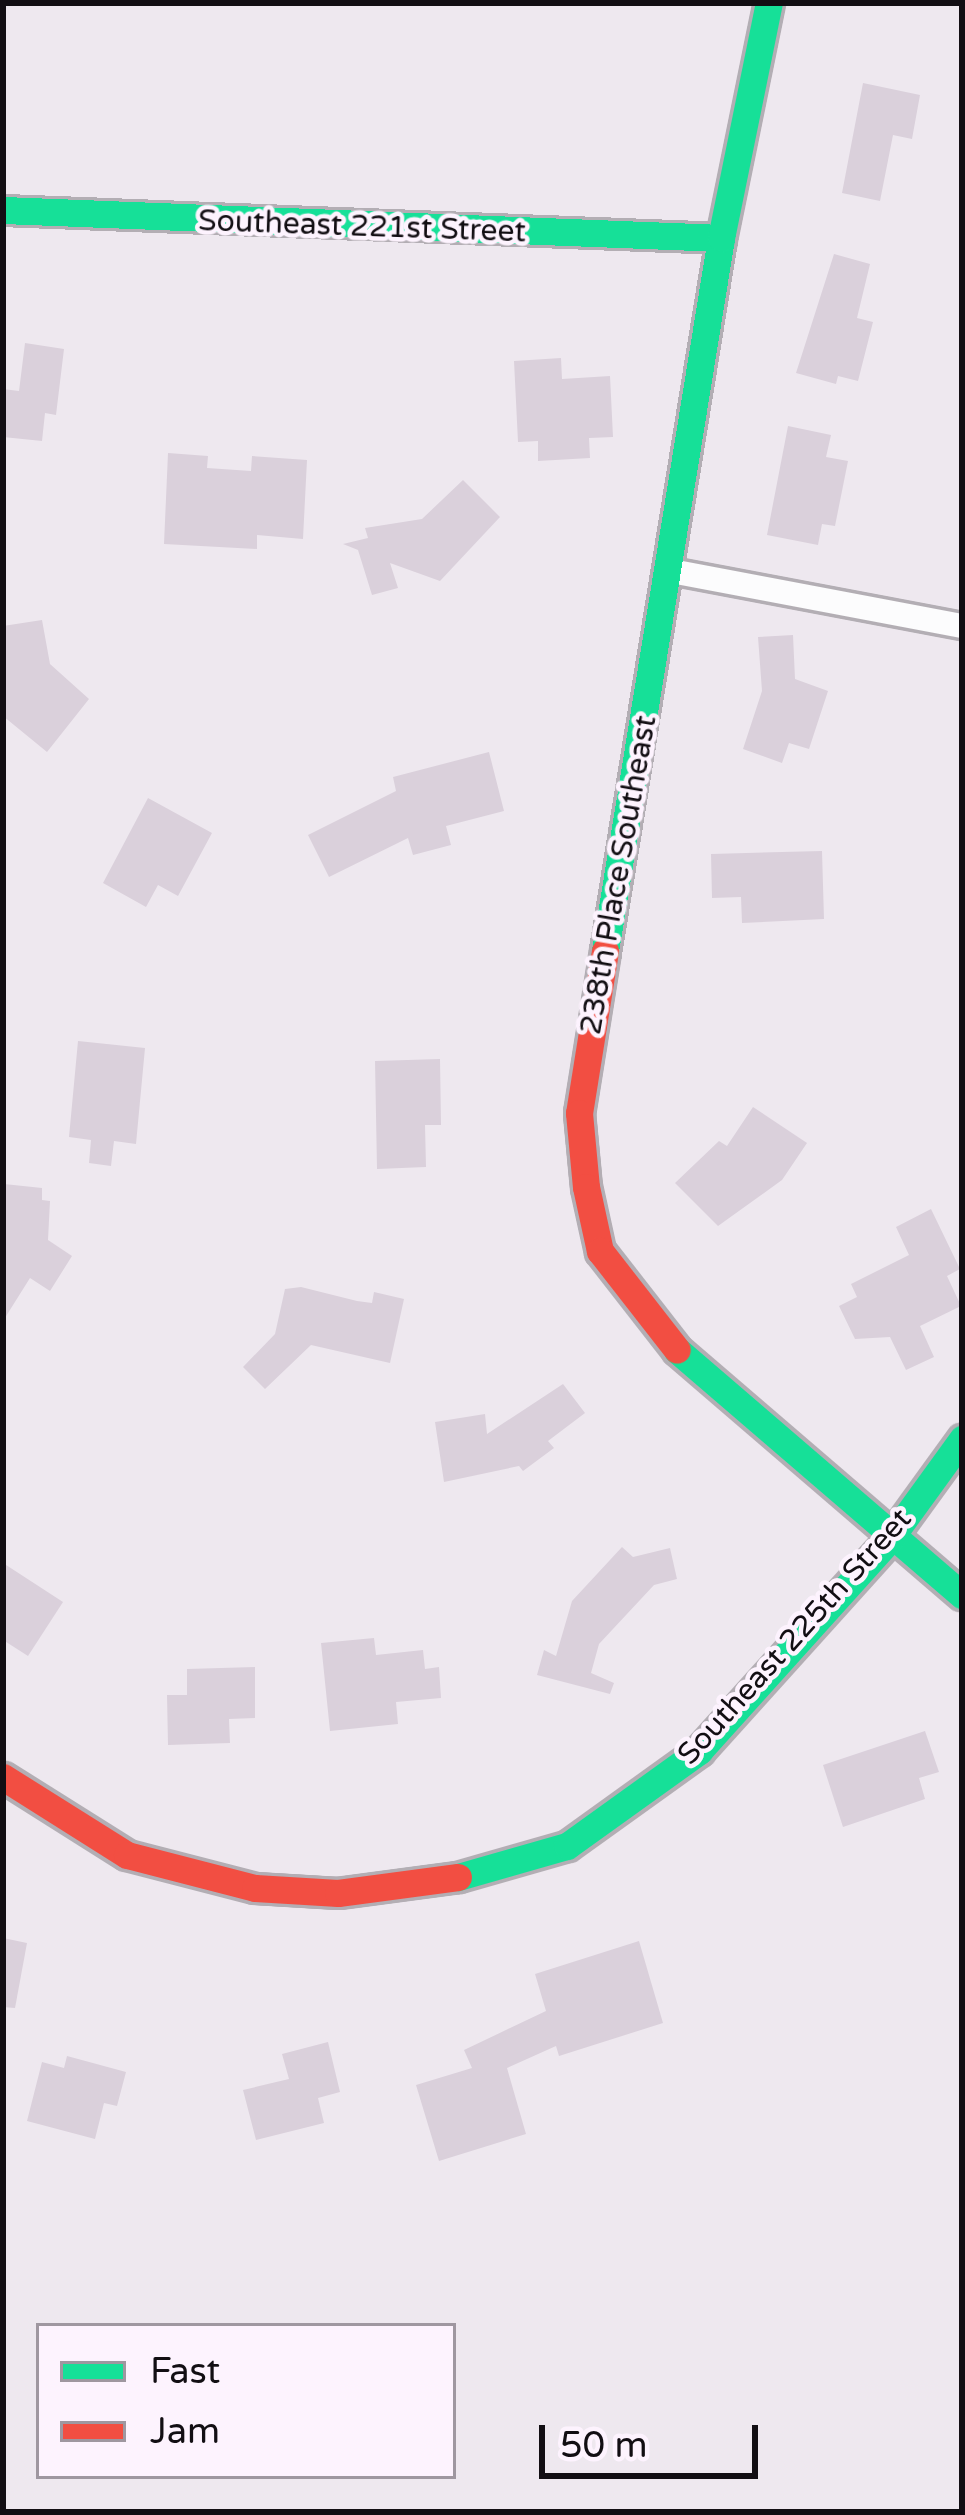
<!DOCTYPE html>
<style>
body{margin:0}
#map{position:relative;width:965px;height:2515px;overflow:hidden;background:#eee8ef;font-family:"Varela Round",sans-serif}
div>[style]{position:absolute}
.building>*{inset:0;background:#dad0db}
.roads{filter:drop-shadow(3px 0 #b3aeb4) drop-shadow(-3px 0 #b3aeb4) drop-shadow(0 3px #b3aeb4) drop-shadow(0 -3px #b3aeb4)}
.street>*{height:24px;margin:-12px;padding:0 12px;transform-origin:12px;border-radius:12px;background:#fcfcfd}
.fast>*{height:27px;margin:-13.5px;padding:0 13.5px;transform-origin:13.5px;border-radius:13.5px;background:#16e098}
.jam>*{height:27px;margin:-13.5px;padding:0 13.5px;transform-origin:13.5px;border-radius:13.5px;background:#f24e42}
span{translate:-50% -50%;white-space:nowrap;text-align:center;line-height:1.15;-webkit-text-stroke:9px #fdf3fe;paint-order:stroke}
.street-label{font-size:30px;color:#120e13}
.frame{position:absolute;inset:0;border:6px solid #120e13;pointer-events:none}
.legend{position:absolute;left:36px;top:2323px;width:420px;height:156px;box-sizing:border-box;background:#fdf3fe;border:3px solid #9f97a0;margin:0;padding:15px 21px;list-style:none;font-size:36px;color:#120e13}
.legend li{display:flex;align-items:center;gap:24px;height:60px}
.legend b{width:60px;border:3px solid #9f97a0}
.scale{position:absolute;left:539px;top:2425px;width:219px;height:54px;box-sizing:border-box;border:6px solid #120e13;border-top:0;padding-left:15px;font-size:36px;line-height:42px;white-space:nowrap;color:#120e13;-webkit-text-stroke:9px #fdf3fe;paint-order:stroke}
</style>
<div id="map">
<div class="building">
<div style="clip-path:polygon(863px 83px,920px 95px,912px 139px,893px 135px,880px 201px,842px 193px)"></div>
<div style="clip-path:polygon(834px 254px,870px 264px,857px 318px,873px 322px,858px 381px,838px 376px,836px 384px,796px 373px)"></div>
<div style="clip-path:polygon(25px 343px,64px 349px,56px 415px,45px 413px,42px 441px,3px 437px,3px 389px,19px 391px)"></div>
<div style="clip-path:polygon(561px 358px,562px 379px,610px 376px,613px 437px,589px 438px,590px 458px,538px 461px,538px 441px,518px 442px,514px 361px)"></div>
<div style="clip-path:polygon(788px 426px,831px 435px,826px 457px,848px 461px,835px 526px,822px 524px,818px 545px,767px 535px)"></div>
<div style="clip-path:polygon(168px 453px,208px 456px,207px 468px,251px 471px,252px 456px,307px 460px,303px 539px,257px 535px,257px 549px,164px 544px)"></div>
<div style="clip-path:polygon(463px 480px,500px 517px,440px 581px,390px 563px,398px 588px,372px 595px,358px 550px,343px 544px,368px 538px,365px 528px,422px 519px)"></div>
<div style="clip-path:polygon(42px 620px,50px 664px,89px 699px,47px 752px,3px 716px,3px 626px)"></div>
<div style="clip-path:polygon(793px 635px,795px 679px,828px 691px,809px 749px,789px 743px,782px 763px,743px 749px,762px 691px,758px 637px)"></div>
<div style="clip-path:polygon(489px 752px,504px 811px,446px 826px,451px 845px,413px 855px,408px 838px,329px 877px,308px 835px,396px 791px,393px 777px)"></div>
<div style="clip-path:polygon(148px 798px,212px 833px,178px 896px,158px 885px,146px 907px,103px 883px)"></div>
<div style="clip-path:polygon(822px 851px,824px 919px,742px 923px,741px 897px,712px 898px,711px 854px)"></div>
<div style="clip-path:polygon(78px 1041px,145px 1048px,136px 1144px,114px 1141px,111px 1166px,89px 1163px,91px 1140px,69px 1137px)"></div>
<div style="clip-path:polygon(440px 1059px,441px 1125px,425px 1125px,426px 1167px,377px 1169px,375px 1061px)"></div>
<div style="clip-path:polygon(753px 1107px,807px 1143px,782px 1180px,718px 1226px,675px 1183px,719px 1141px,727px 1146px)"></div>
<div style="clip-path:polygon(4px 1184px,42px 1188px,42px 1200px,50px 1201px,48px 1240px,72px 1256px,50px 1291px,30px 1278px,3px 1321px)"></div>
<div style="clip-path:polygon(931px 1209px,960px 1269px,947px 1276px,961px 1306px,920px 1326px,934px 1357px,906px 1370px,890px 1337px,855px 1339px,839px 1306px,857px 1297px,851px 1284px,909px 1255px,896px 1227px)"></div>
<div style="clip-path:polygon(301px 1287px,357px 1301px,372px 1303px,374px 1292px,404px 1299px,390px 1363px,311px 1345px,265px 1389px,243px 1367px,275px 1334px,285px 1289px)"></div>
<div style="clip-path:polygon(563px 1384px,585px 1413px,548px 1441px,554px 1448px,523px 1471px,519px 1466px,444px 1482px,435px 1422px,485px 1414px,487px 1434px)"></div>
<div style="clip-path:polygon(622px 1547px,633px 1557px,670px 1548px,677px 1579px,654px 1585px,599px 1644px,591px 1673px,614px 1683px,610px 1694px,537px 1675px,544px 1650px,556px 1656px,572px 1601px)"></div>
<div style="clip-path:polygon(3px 1563px,63px 1602px,28px 1656px,3px 1640px)"></div>
<div style="clip-path:polygon(374px 1638px,376px 1655px,423px 1650px,425px 1669px,439px 1667px,441px 1698px,396px 1702px,398px 1724px,330px 1731px,321px 1643px)"></div>
<div style="clip-path:polygon(255px 1667px,255px 1718px,229px 1719px,230px 1743px,168px 1745px,167px 1695px,187px 1695px,187px 1669px)"></div>
<div style="clip-path:polygon(925px 1731px,939px 1772px,919px 1778px,925px 1799px,843px 1827px,823px 1765px)"></div>
<div style="clip-path:polygon(3px 1938px,27px 1943px,15px 2008px,3px 2007px)"></div>
<div style="clip-path:polygon(639px 1941px,663px 2023px,559px 2056px,556px 2046px,507px 2068px,526px 2134px,439px 2161px,416px 2085px,472px 2068px,464px 2050px,546px 2011px,535px 1974px)"></div>
<div style="clip-path:polygon(328px 2042px,340px 2092px,318px 2098px,324px 2123px,256px 2140px,243px 2090px,289px 2079px,282px 2054px)"></div>
<div style="clip-path:polygon(67px 2056px,126px 2072px,117px 2106px,104px 2103px,95px 2139px,27px 2121px,42px 2062px,64px 2068px)"></div>
</div>
<div class="roads">
<div class="street">
<div style="left:671px;top:571px;width:296px;rotate:10.7deg"></div>
</div>
<div class="fast">
<div style="left:3px;top:210px;width:719px;rotate:2.23deg"></div>
<div style="left:605px;top:951px;width:722px;rotate:-80.76deg"></div>
<div style="left:721px;top:238px;width:240px;rotate:-78.5deg"></div>
<div style="left:677px;top:1350px;width:376px;rotate:40.7deg"></div>
<div style="left:458px;top:1877px;width:113px;rotate:-15.9deg"></div>
<div style="left:567px;top:1846px;width:163px;rotate:-35.7deg"></div>
<div style="left:699px;top:1751px;width:284px;rotate:-48deg"></div>
<div style="left:889px;top:1540px;width:125px;rotate:-54.1deg"></div>
</div>
<div class="jam">
<div style="left:605px;top:951px;width:164px;rotate:99.1deg"></div>
<div style="left:579px;top:1113px;width:74px;rotate:84.6deg"></div>
<div style="left:586px;top:1187px;width:66px;rotate:77.7deg"></div>
<div style="left:600px;top:1251px;width:125px;rotate:52.1deg"></div>
<div style="left:3px;top:1777px;width:146px;rotate:32.2deg"></div>
<div style="left:127px;top:1855px;width:132px;rotate:14.5deg"></div>
<div style="left:255px;top:1888px;width:83px;rotate:3.4deg"></div>
<div style="left:338px;top:1893px;width:121px;rotate:-7.6deg"></div>
</div>
</div>
<div class="street-label">
<span style="left:362px;top:227px;rotate:2deg">Southeast 221st Street</span>
<span style="left:619px;top:875px;rotate:-80deg">238th Place Southeast</span>
<span style="left:795px;top:1637px;rotate:-48deg">Southeast 225th Street</span>
</div>
<div class="frame"></div>
<ul class="legend">
<li><b style="height:15px;background:#16e098"></b>Fast</li>
<li><b style="height:15px;background:#f24e42"></b>Jam</li>
</ul>
<div class="scale">50 m</div>
</div>
